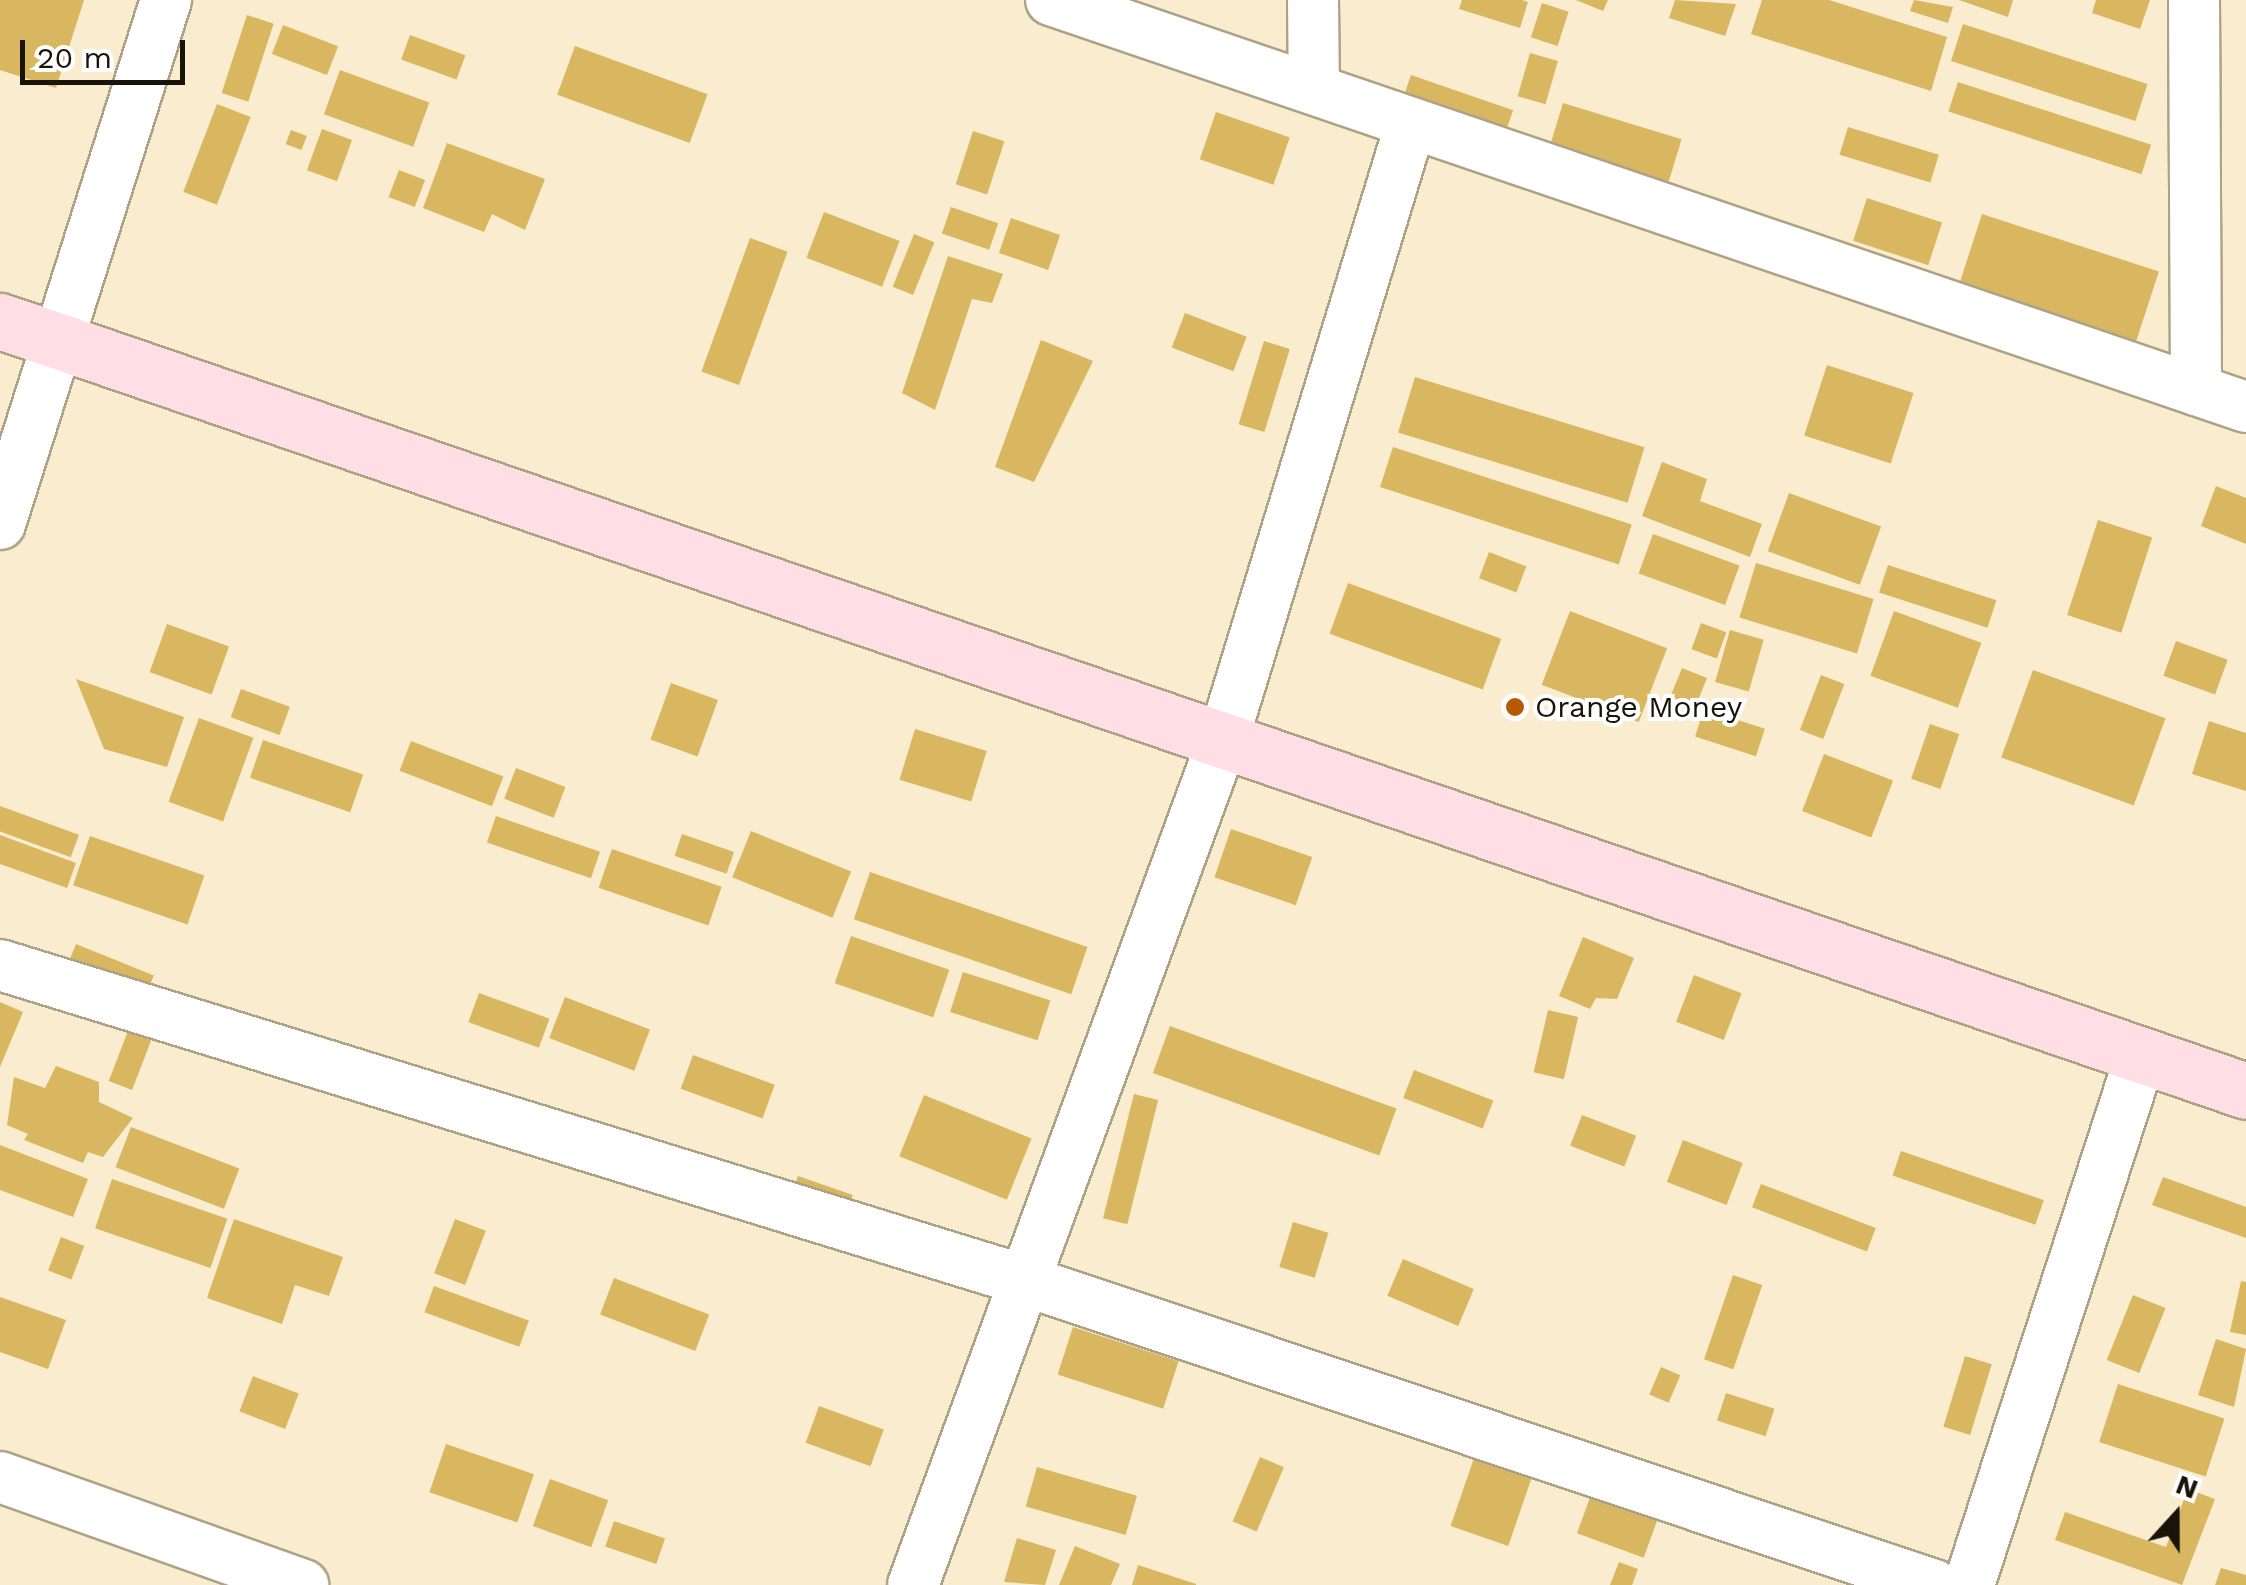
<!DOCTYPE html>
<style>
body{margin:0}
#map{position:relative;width:2246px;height:1585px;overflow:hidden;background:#faedcf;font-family:"Work Sans",sans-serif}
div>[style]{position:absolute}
.building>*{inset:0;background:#d9b761;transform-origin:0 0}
.roads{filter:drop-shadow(2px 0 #aea286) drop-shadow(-2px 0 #aea286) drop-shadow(0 2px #aea286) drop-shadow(0 -2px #aea286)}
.street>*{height:50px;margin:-25px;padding:0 25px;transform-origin:25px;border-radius:25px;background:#fff}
.secondary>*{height:55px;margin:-27.5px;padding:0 27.5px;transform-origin:27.5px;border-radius:27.5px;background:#ffdee6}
.dots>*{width:28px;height:28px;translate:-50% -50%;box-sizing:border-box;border:5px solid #fff;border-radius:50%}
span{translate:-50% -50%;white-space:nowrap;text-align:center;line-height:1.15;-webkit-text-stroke:8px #fff;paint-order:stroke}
.poi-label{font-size:30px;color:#181409}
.left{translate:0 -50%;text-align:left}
.north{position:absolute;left:2126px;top:1465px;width:100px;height:100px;-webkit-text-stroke:8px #fff;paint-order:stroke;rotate:21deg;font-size:28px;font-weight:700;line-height:40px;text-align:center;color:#181409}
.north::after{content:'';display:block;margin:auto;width:35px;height:45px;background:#181409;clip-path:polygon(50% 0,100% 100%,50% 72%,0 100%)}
.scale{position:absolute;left:20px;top:40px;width:165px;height:45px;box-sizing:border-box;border:5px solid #181409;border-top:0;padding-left:12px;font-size:30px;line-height:35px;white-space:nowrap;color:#181409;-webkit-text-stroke:8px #fff;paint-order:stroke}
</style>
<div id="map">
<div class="building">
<div style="clip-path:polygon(0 0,84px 0,56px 88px,0 70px)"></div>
<div style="clip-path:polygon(1462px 0,1522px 0,1528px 2px,1520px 28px,1459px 9px)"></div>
<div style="clip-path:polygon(1576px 0,1608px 0,1603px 11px)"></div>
<div style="clip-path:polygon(1675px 0,1736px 4px,1725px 36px,1669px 18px)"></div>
<div style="clip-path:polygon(1762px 0,1829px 0,1947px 37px,1931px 91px,1751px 34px)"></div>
<div style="clip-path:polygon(1914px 0,1953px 7px,1948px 23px,1910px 11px)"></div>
<div style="clip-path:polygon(1959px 0,2013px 0,2008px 17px)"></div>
<div style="clip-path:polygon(2096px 0,2150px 0,2140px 29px,2092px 13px)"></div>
<div style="left:1542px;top:3px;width:28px;height:36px;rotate:18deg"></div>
<div style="left:247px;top:15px;width:28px;height:82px;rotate:18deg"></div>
<div style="left:1963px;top:24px;width:194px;height:39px;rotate:18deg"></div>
<div style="left:283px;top:25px;width:59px;height:31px;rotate:21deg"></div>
<div style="left:410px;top:35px;width:59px;height:26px;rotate:20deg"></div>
<div style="left:575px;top:46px;width:141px;height:52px;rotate:20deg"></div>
<div style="left:1530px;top:53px;width:29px;height:45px;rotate:16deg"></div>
<div style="left:340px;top:70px;width:95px;height:47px;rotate:20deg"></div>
<div style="left:1411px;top:75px;width:108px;height:31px;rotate:19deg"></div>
<div style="left:1958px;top:82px;width:203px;height:31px;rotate:18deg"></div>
<div style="left:1563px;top:103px;width:124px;height:54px;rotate:17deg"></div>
<div style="left:217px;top:104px;width:36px;height:94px;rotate:21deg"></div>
<div style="left:1216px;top:112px;width:78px;height:50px;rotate:19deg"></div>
<div style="left:1848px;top:127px;width:95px;height:29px;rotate:17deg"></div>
<div style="left:322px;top:129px;width:32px;height:44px;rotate:20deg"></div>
<div style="left:291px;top:130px;width:17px;height:15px;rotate:21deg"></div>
<div style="left:973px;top:131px;width:33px;height:56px;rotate:18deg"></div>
<div style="clip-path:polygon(447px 143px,545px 179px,525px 230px,492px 214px,484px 232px,423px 208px)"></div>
<div style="left:399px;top:170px;width:28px;height:29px;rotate:21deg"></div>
<div style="left:1867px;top:198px;width:79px;height:45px;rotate:18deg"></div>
<div style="left:951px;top:207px;width:50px;height:28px;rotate:19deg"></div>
<div style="left:824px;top:212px;width:81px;height:49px;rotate:21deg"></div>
<div style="left:1982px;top:214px;width:186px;height:74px;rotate:18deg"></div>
<div style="left:1011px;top:218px;width:52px;height:37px;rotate:19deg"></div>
<div style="left:914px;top:234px;width:22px;height:57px;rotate:22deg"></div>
<div style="left:750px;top:238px;width:40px;height:142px;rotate:20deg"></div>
<div style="clip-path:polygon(948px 256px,1003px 274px,992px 303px,972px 299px,935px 410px,902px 393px)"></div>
<div style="left:1185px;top:313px;width:66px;height:37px;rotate:21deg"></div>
<div style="clip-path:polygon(1041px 340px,1093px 361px,1034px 482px,995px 467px)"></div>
<div style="left:1264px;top:341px;width:27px;height:87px;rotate:17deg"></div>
<div style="left:1827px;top:365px;width:91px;height:74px;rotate:18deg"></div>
<div style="left:1415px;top:377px;width:240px;height:58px;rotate:17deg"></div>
<div style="left:1393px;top:447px;width:251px;height:42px;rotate:18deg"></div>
<div style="clip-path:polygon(1662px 462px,1707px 479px,1700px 501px,1762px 524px,1750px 557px,1642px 516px)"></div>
<div style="clip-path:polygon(2216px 486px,2246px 498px,2246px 544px,2201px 526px)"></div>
<div style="left:1789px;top:493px;width:98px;height:62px;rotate:20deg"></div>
<div style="left:2098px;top:520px;width:57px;height:100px;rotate:18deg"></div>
<div style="left:1653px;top:534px;width:92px;height:42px;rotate:20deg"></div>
<div style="left:1489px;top:552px;width:40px;height:28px;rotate:21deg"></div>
<div style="left:1756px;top:563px;width:123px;height:57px;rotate:17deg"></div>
<div style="left:1888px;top:565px;width:114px;height:29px;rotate:18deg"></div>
<div style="left:1348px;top:583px;width:163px;height:54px;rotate:20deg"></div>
<div style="left:1570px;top:611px;width:104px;height:79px;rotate:21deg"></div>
<div style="left:1894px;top:611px;width:93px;height:69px;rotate:20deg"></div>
<div style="left:1701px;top:623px;width:27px;height:28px;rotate:20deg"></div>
<div style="left:167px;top:624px;width:66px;height:51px;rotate:20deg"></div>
<div style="left:1730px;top:630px;width:35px;height:54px;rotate:16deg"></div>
<div style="left:2176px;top:641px;width:55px;height:37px;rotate:20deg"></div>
<div style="left:1682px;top:668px;width:27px;height:31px;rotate:22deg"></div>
<div style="left:2033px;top:670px;width:141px;height:93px;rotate:20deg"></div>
<div style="left:1821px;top:675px;width:25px;height:59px;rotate:21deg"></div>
<div style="clip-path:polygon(76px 679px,184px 717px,167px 767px,104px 749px)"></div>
<div style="left:671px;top:683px;width:50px;height:60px;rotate:20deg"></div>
<div style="left:241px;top:689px;width:52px;height:30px;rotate:20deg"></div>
<div style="left:1704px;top:709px;width:64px;height:29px;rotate:18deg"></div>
<div style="left:199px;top:718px;width:58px;height:89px;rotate:20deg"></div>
<div style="clip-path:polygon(2209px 721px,2246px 733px,2246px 791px,2192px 774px)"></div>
<div style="left:1930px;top:724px;width:31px;height:58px;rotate:19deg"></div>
<div style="left:915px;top:729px;width:75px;height:53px;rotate:17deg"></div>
<div style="left:263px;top:740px;width:106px;height:40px;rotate:19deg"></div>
<div style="left:411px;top:741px;width:99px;height:32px;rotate:21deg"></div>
<div style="left:1824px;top:754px;width:74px;height:61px;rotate:21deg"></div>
<div style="left:516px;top:768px;width:53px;height:33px;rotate:21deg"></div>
<div style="left:0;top:806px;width:84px;height:24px;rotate:20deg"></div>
<div style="left:496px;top:816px;width:110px;height:28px;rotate:19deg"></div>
<div style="left:1231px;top:829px;width:86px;height:51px;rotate:19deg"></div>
<div style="left:751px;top:831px;width:108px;height:50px;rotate:22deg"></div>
<div style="left:682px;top:834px;width:55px;height:23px;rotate:19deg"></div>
<div style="clip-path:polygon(0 835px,76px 863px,67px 888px,0 864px)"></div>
<div style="left:90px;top:836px;width:121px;height:52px;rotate:19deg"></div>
<div style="left:612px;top:849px;width:116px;height:41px;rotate:19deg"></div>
<div style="left:870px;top:872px;width:230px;height:50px;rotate:19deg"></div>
<div style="left:851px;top:936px;width:104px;height:50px;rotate:19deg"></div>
<div style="clip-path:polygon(1583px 937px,1634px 958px,1617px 999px,1596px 998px,1590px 1009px,1559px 996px)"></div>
<div style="left:76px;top:944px;width:84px;height:26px;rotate:22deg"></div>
<div style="left:963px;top:972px;width:92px;height:42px;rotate:18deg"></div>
<div style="left:1694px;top:975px;width:51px;height:50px;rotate:21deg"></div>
<div style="left:479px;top:993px;width:75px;height:31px;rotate:20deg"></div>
<div style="left:565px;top:997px;width:91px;height:44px;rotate:21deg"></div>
<div style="clip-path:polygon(0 1002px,23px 1012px,0 1067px)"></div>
<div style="left:136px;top:1010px;width:25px;height:76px;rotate:21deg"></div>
<div style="left:1548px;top:1010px;width:31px;height:64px;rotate:13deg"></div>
<div style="left:1170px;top:1026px;width:241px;height:50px;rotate:20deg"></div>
<div style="left:693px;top:1055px;width:87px;height:36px;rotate:20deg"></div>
<div style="clip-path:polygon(56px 1066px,99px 1082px,99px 1102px,133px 1118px,103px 1157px,88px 1152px,83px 1163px,24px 1140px,28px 1134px,7px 1125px,14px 1077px,45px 1088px)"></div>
<div style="left:1414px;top:1070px;width:85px;height:30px;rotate:21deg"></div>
<div style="left:1134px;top:1094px;width:25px;height:128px;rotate:14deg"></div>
<div style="left:924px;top:1095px;width:116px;height:66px;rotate:22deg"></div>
<div style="left:1582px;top:1115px;width:58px;height:33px;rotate:21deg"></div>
<div style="left:131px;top:1127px;width:116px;height:43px;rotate:21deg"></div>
<div style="left:1683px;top:1140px;width:64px;height:45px;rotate:21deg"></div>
<div style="clip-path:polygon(0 1145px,88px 1179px,73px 1217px,0 1190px)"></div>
<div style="left:1901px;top:1151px;width:151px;height:26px;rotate:19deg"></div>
<div style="left:798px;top:1176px;width:58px;height:46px;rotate:19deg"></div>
<div style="clip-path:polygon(2163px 1177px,2246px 1207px,2246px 1238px,2152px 1205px)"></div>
<div style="left:112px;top:1179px;width:122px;height:52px;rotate:19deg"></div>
<div style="left:1761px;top:1184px;width:123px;height:25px;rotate:21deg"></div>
<div style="clip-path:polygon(234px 1219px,343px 1257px,329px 1296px,295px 1285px,282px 1324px,207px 1298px)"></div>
<div style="left:455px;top:1219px;width:33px;height:58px;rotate:21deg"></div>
<div style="left:1293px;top:1222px;width:37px;height:47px;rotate:17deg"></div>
<div style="left:61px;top:1237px;width:25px;height:36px;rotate:21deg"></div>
<div style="left:1403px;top:1259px;width:77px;height:40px;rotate:23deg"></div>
<div style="left:1733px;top:1275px;width:31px;height:89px;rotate:19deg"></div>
<div style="left:614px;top:1278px;width:102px;height:39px;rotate:21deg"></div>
<div style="clip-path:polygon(2241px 1281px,2246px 1282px,2246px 1335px,2230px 1332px)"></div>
<div style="left:434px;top:1286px;width:101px;height:28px;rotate:20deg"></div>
<div style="left:2133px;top:1295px;width:35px;height:70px;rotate:22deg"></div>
<div style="clip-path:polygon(0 1297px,66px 1320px,48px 1369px,0 1352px)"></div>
<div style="left:1073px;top:1327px;width:111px;height:50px;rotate:18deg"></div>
<div style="clip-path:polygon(2216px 1339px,2246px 1349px,2234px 1407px,2198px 1395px)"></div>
<div style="left:1965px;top:1356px;width:28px;height:74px;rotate:17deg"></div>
<div style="left:1661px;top:1367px;width:21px;height:30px;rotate:23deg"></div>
<div style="left:253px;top:1376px;width:49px;height:38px;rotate:21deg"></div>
<div style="left:2118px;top:1384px;width:112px;height:61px;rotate:18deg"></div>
<div style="left:1726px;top:1393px;width:51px;height:29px;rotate:18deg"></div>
<div style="left:819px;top:1406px;width:69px;height:39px;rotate:20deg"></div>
<div style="left:446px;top:1444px;width:93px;height:51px;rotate:19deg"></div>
<div style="left:1260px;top:1457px;width:26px;height:70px;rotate:23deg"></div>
<div style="left:1474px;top:1458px;width:61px;height:72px;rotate:19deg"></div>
<div style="left:1037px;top:1467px;width:104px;height:41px;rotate:16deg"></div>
<div style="left:550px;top:1479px;width:62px;height:50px;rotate:20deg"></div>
<div style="clip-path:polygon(2188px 1489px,2215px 1499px,2182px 1585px,2055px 1540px,2065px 1512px,2166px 1547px)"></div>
<div style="left:1592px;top:1492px;width:71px;height:44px;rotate:20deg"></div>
<div style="left:614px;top:1521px;width:54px;height:27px;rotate:19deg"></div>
<div style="clip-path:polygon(1017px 1538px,1056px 1550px,1045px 1585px,1004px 1582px)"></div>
<div style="clip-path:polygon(1075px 1546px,1120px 1564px,1111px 1585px,1059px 1585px)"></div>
<div style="clip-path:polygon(1619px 1562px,1638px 1569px,1632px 1585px,1610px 1585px)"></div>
<div style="clip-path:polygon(1138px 1565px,1196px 1584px,1196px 1585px,1132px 1585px)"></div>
<div style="clip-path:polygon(2221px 1568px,2246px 1575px,2246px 1585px,2215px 1585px)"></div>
</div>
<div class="roads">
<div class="street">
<div style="left:1051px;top:0;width:1262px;rotate:18.81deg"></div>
<div style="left:1313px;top:0;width:89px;rotate:89.4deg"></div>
<div style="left:2194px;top:0;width:390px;rotate:89.7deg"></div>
<div style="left:0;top:524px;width:550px;rotate:-72.42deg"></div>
<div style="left:0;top:965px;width:1070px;rotate:17.11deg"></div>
<div style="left:1023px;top:1280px;width:961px;rotate:18.51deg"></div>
<div style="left:0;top:1477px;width:322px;rotate:19.6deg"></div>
<div style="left:913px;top:1585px;width:903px;rotate:-69.86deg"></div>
<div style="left:1224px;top:737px;width:642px;rotate:-73.06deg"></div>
<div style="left:1969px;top:1585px;width:557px;rotate:-72.02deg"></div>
</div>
<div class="secondary">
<div style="left:0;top:321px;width:2374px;rotate:18.92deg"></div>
</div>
</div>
<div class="dots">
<div style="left:1515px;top:707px;background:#b65901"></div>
</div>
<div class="poi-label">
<span class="left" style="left:1535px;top:707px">Orange Money</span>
</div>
<div class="north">N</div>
<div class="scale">20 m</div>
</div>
